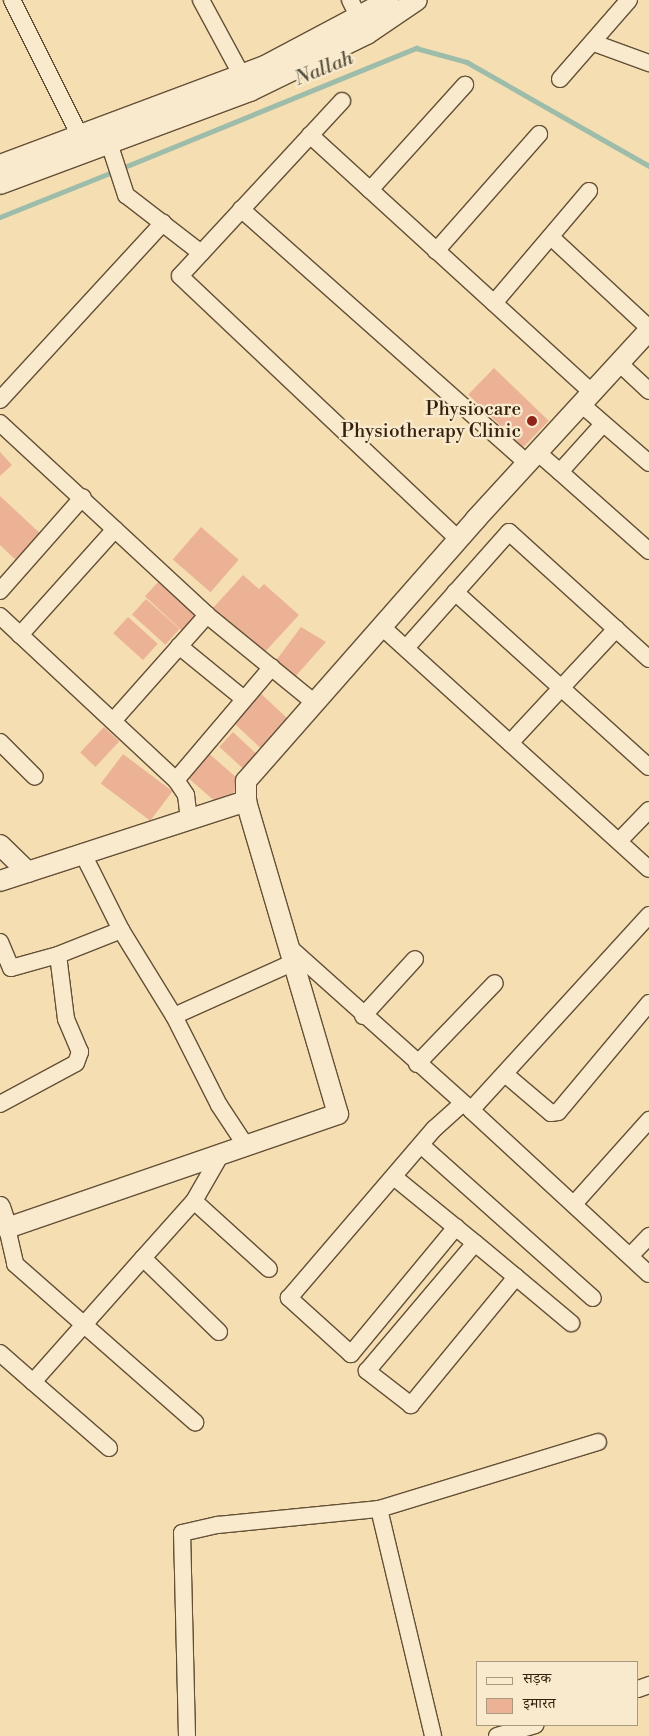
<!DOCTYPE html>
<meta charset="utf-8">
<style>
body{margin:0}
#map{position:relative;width:649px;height:1736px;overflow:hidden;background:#f6deb3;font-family:"Libre Bodoni","Noto Serif Devanagari",serif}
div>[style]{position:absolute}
.stream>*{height:4.5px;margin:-2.25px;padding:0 2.25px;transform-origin:2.25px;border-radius:2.25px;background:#9dbca9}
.building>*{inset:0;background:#ecb296;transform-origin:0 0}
.roads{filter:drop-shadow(1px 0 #645036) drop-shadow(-1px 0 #645036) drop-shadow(0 1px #645036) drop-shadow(0 -1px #645036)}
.minor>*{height:16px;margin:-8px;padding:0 8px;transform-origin:8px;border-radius:8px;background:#f9eace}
.tertiary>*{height:20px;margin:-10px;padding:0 10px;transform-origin:10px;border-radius:10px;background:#f9eace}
.dots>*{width:14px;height:14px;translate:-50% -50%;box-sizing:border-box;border:2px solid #f9eace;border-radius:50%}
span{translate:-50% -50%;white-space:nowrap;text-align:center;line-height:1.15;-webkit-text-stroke:4.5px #f9eace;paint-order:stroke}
.poi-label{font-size:19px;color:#34200d}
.right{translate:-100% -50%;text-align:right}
.water-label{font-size:20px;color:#544f3c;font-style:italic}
.legend{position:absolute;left:476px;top:1661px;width:162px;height:65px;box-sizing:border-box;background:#f9eace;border:1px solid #aa9981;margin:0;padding:6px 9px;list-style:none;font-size:15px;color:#34200d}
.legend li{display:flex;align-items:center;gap:10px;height:25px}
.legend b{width:25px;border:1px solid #aa9981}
</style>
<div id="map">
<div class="stream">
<div style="left:122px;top:168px;width:318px;rotate:-22.2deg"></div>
<div style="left:416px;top:48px;width:53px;rotate:15.4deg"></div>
<div style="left:467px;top:62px;width:210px;rotate:29.7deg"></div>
<div style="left:0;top:217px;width:124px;rotate:-21.8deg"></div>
</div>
<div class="building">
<div style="left:494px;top:368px;width:76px;height:37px;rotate:44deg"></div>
<div style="clip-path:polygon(0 452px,12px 465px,0 476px)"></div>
<div style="clip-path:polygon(0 496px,44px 537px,19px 563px,0 545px)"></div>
<div style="left:201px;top:527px;width:50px;height:43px;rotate:41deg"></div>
<div style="clip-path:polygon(243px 575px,259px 589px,264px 584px,299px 615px,263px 654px,213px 608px)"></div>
<div style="left:162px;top:578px;width:54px;height:25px;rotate:43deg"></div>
<div style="left:146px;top:599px;width:45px;height:21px;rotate:42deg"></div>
<div style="left:128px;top:617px;width:40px;height:22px;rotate:42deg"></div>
<div style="clip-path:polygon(301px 627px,326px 642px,294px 678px,275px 662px)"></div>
<div style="left:257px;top:690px;width:49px;height:40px;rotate:43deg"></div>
<div style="left:104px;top:727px;width:21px;height:35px;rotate:43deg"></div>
<div style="left:233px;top:732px;width:35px;height:20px;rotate:43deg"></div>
<div style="left:206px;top:751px;width:48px;height:32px;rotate:41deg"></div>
<div style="left:123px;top:754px;width:62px;height:37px;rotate:37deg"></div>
</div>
<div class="roads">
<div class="minor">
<div style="left:12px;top:0;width:161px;rotate:63.4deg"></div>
<div style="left:201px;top:0;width:97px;rotate:61.6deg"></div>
<div style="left:350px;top:0;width:31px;rotate:63deg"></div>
<div style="left:594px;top:43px;width:59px;rotate:20deg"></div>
<div style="left:560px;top:79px;width:105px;rotate:-48.9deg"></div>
<div style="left:342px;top:101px;width:238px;rotate:132.8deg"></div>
<div style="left:180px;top:276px;width:383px;rotate:43.4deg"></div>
<div style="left:310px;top:135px;width:381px;rotate:42.4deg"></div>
<div style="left:110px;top:146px;width:52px;rotate:71.9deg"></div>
<div style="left:126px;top:195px;width:95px;rotate:37.7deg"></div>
<div style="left:370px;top:190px;width:142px;rotate:-47.9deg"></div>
<div style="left:241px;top:209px;width:383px;rotate:41.6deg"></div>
<div style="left:551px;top:237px;width:134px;rotate:42.9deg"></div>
<div style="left:436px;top:251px;width:156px;rotate:-48.6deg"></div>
<div style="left:494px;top:303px;width:147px;rotate:-49.7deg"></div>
<div style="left:619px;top:363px;width:41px;rotate:43deg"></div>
<div style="left:0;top:400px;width:241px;rotate:-47.4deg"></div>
<div style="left:581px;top:404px;width:90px;rotate:40.9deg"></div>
<div style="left:0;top:423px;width:282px;rotate:42.8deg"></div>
<div style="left:207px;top:615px;width:139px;rotate:39.2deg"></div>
<div style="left:603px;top:424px;width:64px;rotate:131.9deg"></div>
<div style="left:560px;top:472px;width:119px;rotate:41.6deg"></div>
<div style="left:537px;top:452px;width:30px;rotate:41deg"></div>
<div style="left:0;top:591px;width:125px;rotate:-48.6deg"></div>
<div style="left:455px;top:592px;width:261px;rotate:42.1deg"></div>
<div style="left:0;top:616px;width:241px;rotate:43deg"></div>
<div style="left:176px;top:780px;width:148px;rotate:-49.7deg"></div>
<div style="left:382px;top:627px;width:360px;rotate:42.2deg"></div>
<div style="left:20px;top:635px;width:142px;rotate:-48.1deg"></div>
<div style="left:179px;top:646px;width:84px;rotate:39.2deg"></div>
<div style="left:406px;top:648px;width:155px;rotate:-48.4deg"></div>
<div style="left:509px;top:532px;width:189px;rotate:42.2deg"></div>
<div style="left:113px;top:721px;width:142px;rotate:-48.4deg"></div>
<div style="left:0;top:742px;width:49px;rotate:45deg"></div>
<div style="left:510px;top:743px;width:156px;rotate:-47.1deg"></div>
<div style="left:176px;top:780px;width:18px;rotate:56deg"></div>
<div style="left:186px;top:795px;width:24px;rotate:83deg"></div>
<div style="left:619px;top:841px;width:43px;rotate:-45.9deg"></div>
<div style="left:83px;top:854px;width:85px;rotate:63.4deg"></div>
<div style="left:0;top:942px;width:28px;rotate:67deg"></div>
<div style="left:11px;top:968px;width:49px;rotate:-15.5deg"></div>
<div style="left:289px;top:947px;width:244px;rotate:41.8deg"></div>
<div style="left:471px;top:1110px;width:264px;rotate:-47.6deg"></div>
<div style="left:174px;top:1016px;width:132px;rotate:-24.2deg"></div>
<div style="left:363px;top:1016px;width:77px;rotate:-47.6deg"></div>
<div style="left:417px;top:1064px;width:112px;rotate:-46.1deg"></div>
<div style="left:505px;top:1074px;width:60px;rotate:40.3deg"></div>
<div style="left:551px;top:1113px;width:7px;rotate:-8deg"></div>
<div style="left:558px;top:1112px;width:142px;rotate:-50.1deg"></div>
<div style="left:0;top:1104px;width:86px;rotate:-28.3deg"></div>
<div style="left:76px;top:1063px;width:12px;rotate:-70deg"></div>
<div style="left:80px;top:1052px;width:36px;rotate:-113deg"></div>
<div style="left:66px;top:1019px;width:64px;rotate:-97.1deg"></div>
<div style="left:58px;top:955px;width:68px;rotate:-21.6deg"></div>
<div style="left:121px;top:930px;width:101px;rotate:58.4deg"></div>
<div style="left:174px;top:1016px;width:100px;rotate:63.2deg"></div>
<div style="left:219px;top:1105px;width:49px;rotate:56.6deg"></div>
<div style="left:471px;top:1110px;width:242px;rotate:42.7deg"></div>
<div style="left:421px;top:1145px;width:230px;rotate:41.7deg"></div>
<div style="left:394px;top:1177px;width:104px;rotate:39.2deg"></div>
<div style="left:475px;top:1243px;width:53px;rotate:39.7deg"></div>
<div style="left:516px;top:1277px;width:166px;rotate:129.4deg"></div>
<div style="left:411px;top:1405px;width:56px;rotate:-142.3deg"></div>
<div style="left:367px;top:1371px;width:167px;rotate:-49.8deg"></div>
<div style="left:194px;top:1201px;width:101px;rotate:42.2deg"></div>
<div style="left:574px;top:1204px;width:113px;rotate:-48.2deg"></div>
<div style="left:456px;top:1227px;width:165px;rotate:129.6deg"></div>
<div style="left:351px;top:1354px;width:84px;rotate:-137.9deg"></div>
<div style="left:289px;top:1298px;width:223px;rotate:-49.4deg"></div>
<div style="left:434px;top:1129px;width:38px;rotate:-42deg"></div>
<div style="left:7px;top:1228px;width:37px;rotate:77deg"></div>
<div style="left:15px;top:1264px;width:240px;rotate:41.3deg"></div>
<div style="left:630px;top:1256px;width:28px;rotate:-46deg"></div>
<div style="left:143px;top:1258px;width:76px;rotate:-48.2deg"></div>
<div style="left:194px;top:1201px;width:54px;rotate:-60.1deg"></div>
<div style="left:516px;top:1277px;width:72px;rotate:39.9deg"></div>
<div style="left:0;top:1353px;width:44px;rotate:41.3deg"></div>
<div style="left:109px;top:1448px;width:101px;rotate:-139deg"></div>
<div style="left:33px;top:1382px;width:166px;rotate:-48.4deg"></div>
<div style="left:143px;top:1258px;width:106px;rotate:44.2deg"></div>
<div style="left:379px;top:1509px;width:233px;rotate:76.6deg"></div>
<div style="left:638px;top:1689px;width:12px;rotate:-20deg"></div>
<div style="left:187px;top:1736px;width:203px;rotate:-91.4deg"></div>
<div style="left:182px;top:1533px;width:37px;rotate:-13deg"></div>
<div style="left:218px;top:1525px;width:162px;rotate:-5.7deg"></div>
<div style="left:379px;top:1509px;width:229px;rotate:-17deg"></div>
<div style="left:497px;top:1736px;width:40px;rotate:-16deg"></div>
</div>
<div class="tertiary">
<div style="left:0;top:165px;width:283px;rotate:-20.5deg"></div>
<div style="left:265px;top:66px;width:140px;rotate:-28deg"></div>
<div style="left:0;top:184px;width:267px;rotate:-20.4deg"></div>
<div style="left:250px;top:91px;width:130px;rotate:-26deg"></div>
<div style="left:367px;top:34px;width:60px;rotate:-34.2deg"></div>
<div style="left:0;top:845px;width:39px;rotate:44deg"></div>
<div style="left:0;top:881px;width:259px;rotate:-18deg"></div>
<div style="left:0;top:1207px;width:22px;rotate:72deg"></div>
<div style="left:7px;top:1228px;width:350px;rotate:-19deg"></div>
<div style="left:338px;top:1114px;width:326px;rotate:-106.4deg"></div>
<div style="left:246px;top:801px;width:20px;rotate:-90deg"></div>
<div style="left:246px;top:781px;width:349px;rotate:-48.7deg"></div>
<div style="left:476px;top:519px;width:256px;rotate:-47.5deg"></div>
</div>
</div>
<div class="dots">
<div style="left:532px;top:421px;background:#8f2418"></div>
</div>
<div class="poi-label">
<span class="right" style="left:521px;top:421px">Physiocare<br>Physiotherapy Clinic</span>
</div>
<div class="water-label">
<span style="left:324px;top:69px;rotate:-22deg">Nallah</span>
</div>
<ul class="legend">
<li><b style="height:6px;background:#f9eace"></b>सड़क</li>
<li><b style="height:14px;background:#ecb296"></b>इमारत</li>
</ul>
</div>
